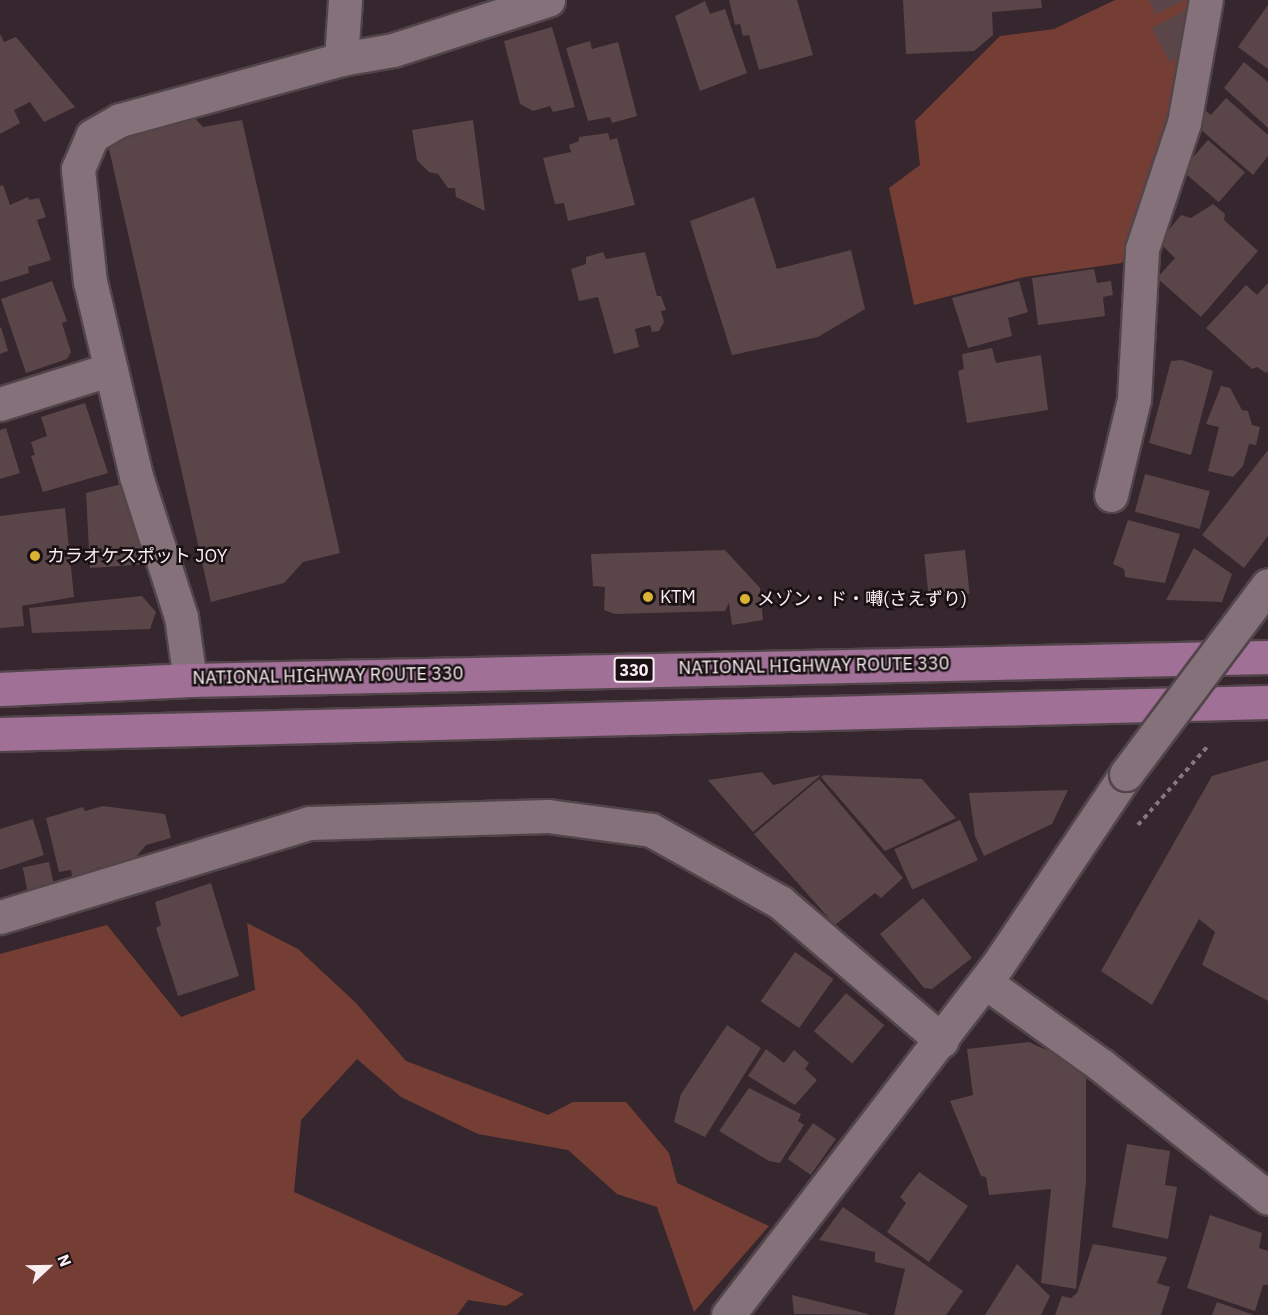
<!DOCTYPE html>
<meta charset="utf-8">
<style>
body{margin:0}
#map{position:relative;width:1268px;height:1315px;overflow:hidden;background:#36262d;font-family:"IBM Plex Sans","Noto Sans JP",sans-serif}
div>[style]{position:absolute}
.green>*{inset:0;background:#753e34}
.building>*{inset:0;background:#5a4648;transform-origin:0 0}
.path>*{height:4px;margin-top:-2px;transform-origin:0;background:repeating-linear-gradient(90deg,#86777d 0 4.5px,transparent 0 9px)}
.roads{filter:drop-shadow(2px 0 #52454a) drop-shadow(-2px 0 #52454a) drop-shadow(0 2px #52454a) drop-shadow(0 -2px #52454a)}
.minor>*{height:33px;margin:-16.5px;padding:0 16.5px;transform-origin:16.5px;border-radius:16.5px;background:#857179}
.trunk>*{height:33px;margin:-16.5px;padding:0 16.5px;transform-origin:16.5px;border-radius:16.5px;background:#a07096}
.bridges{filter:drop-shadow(2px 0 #52454a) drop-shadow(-2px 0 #52454a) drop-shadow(0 2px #52454a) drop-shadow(0 -2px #52454a)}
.minor-bridge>*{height:33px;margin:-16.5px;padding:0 16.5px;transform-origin:16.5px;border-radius:16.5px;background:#857179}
.dots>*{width:16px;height:16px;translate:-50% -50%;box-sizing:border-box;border:3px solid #191114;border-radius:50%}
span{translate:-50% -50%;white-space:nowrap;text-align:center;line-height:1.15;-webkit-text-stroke:5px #191114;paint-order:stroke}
.shield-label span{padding:2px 4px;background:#191114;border:2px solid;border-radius:4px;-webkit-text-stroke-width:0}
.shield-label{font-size:16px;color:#faeef3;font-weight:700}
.poi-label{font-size:18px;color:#faeef3}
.left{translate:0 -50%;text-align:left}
.street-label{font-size:18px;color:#faeef3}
.north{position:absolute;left:18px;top:1237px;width:60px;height:60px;-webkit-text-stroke:4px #191114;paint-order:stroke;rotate:68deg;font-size:16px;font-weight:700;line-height:24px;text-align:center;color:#faeef3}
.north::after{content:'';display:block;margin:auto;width:21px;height:27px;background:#faeef3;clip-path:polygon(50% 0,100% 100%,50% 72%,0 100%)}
</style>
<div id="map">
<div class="green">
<div style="clip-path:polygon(1115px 0,1191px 0,1175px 121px,1122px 263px,1024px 277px,914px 305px,889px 188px,920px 165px,915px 121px,1000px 36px,1054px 29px)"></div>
<div style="clip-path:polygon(247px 923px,298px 949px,356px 1003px,406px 1061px,548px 1115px,573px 1102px,626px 1102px,669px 1153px,677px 1183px,769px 1226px,694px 1312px,657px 1207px,617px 1194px,568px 1150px,478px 1134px,401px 1097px,357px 1059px,301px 1120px,294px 1192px,524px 1294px,506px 1306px,468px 1300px,457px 1315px,0 1315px,0 954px,107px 925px,181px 1017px,255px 990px)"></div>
</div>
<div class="building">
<div style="clip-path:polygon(729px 0,797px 0,813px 55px,759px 70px,749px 35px,743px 36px,740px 24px,735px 25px)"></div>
<div style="clip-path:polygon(903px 0,1041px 0,1042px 8px,992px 12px,993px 35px,974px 51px,906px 54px)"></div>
<div style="clip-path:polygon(1149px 0,1185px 0,1156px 14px)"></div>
<div style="clip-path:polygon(705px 1px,710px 14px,725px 9px,747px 73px,700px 91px,675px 16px)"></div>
<div style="clip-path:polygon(1268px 5px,1268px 69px,1238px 47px)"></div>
<div style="clip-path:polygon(1185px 10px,1180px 57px,1169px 62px,1152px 28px)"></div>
<div style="clip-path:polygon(552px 27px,575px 107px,553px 112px,550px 106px,533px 111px,520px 104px,504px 41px)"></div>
<div style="clip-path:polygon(0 34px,4px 42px,16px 37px,75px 107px,44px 122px,30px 102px,14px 110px,20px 123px,0 134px)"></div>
<div style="clip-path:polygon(590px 41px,592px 49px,618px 42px,637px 116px,612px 123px,610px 117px,588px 121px,566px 48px)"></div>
<div style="clip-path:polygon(1244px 62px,1268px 82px,1268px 128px,1224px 88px)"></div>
<div style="clip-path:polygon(1226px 98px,1268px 135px,1268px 156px,1253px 175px,1199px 128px,1206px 111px,1211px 115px)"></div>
<div style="clip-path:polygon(190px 113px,203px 127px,242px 120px,340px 553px,303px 562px,284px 583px,211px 602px,109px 149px,147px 120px)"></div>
<div style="clip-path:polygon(473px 120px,485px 211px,456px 197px,455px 188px,448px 188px,438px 174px,429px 172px,417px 160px,412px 130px)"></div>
<div style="clip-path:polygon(608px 133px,610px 140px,617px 138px,635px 205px,568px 221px,564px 203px,555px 204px,543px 158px,571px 152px,569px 145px,579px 141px,579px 137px)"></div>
<div style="left:1208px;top:140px;width:49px;height:40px;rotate:41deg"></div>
<div style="clip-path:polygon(3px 185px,10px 205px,28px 197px,29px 200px,39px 198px,46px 217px,37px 220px,51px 260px,28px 267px,29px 273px,0 282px,0 186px)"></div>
<div style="clip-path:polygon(754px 197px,777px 269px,851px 250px,865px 309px,818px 337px,732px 355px,690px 221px)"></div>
<div style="clip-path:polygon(1213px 204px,1225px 214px,1224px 220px,1258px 251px,1201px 317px,1157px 278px,1175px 258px,1159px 242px,1181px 215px,1191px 218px)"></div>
<div style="clip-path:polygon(603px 252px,606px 259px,645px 252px,657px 296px,661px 296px,666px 310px,661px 311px,664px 322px,659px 331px,652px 332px,650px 325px,635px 329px,639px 347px,614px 354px,598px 297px,579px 301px,571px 269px,586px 264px,586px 257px)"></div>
<div style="clip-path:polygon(1094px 269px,1097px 283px,1111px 281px,1113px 295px,1103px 297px,1105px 316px,1038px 325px,1032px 278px)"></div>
<div style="clip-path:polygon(52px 281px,67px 321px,62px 323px,71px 352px,67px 359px,26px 373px,1px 299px)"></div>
<div style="clip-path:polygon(1019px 281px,1028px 312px,1008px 318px,1012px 336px,968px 348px,952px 298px)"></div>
<div style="clip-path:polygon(1268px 283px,1268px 371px,1266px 373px,1257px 367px,1252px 369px,1206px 328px,1246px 285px,1257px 295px)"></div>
<div style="clip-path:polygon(1px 327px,8px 351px,0 354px,0 328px)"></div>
<div style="clip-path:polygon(992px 348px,996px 363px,1041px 355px,1048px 410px,967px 423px,958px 371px,964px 369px,962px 354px)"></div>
<div style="clip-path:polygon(1182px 360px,1213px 371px,1191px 455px,1149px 443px,1171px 361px)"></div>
<div style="clip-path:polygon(1221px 386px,1230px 388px,1242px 410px,1248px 411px,1252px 425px,1260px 427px,1256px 445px,1249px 444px,1243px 466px,1233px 477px,1208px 471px,1219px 427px,1206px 424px)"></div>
<div style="clip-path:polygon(85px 403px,108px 473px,43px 492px,31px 456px,35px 455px,31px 442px,47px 436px,41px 417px)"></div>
<div style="clip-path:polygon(6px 428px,20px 473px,0 479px,0 430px)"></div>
<div style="clip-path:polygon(1268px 450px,1268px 536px,1244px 568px,1202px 535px)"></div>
<div style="left:1145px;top:474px;width:67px;height:39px;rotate:15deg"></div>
<div style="clip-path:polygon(122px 484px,148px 564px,90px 568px,86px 493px)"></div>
<div style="clip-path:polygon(65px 508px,74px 597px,22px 606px,24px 626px,0 628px,0 516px)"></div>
<div style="clip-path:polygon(1128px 520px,1180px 534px,1165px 583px,1125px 577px,1124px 569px,1113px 564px)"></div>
<div style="clip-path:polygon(1194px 548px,1232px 574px,1222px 602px,1166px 600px)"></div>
<div style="clip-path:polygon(725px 550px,760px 588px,763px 620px,732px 625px,729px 603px,725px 611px,615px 614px,604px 610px,605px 587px,593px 586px,591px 554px)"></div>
<div style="left:965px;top:550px;width:44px;height:41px;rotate:84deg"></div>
<div style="clip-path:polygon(142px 596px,156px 612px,150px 629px,32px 633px,29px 608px)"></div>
<div style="clip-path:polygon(1268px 760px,1268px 1001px,1202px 965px,1215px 932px,1199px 919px,1152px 1005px,1101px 971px,1212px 776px)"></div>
<div style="clip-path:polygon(762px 772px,773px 785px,821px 775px,753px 832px,708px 780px)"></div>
<div style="clip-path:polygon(824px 775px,922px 779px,956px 818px,885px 851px,821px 777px)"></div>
<div style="clip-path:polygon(819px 779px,903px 878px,881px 898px,875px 893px,835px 925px,754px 834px)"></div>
<div style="clip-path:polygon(1068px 790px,1052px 824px,984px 856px,975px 836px,969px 793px)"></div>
<div style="clip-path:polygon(103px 806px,165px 814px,171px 838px,146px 845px,133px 861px,96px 868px,98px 875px,73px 882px,71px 870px,59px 872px,46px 818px,83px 807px,85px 811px)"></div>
<div style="clip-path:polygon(33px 819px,44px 855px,0 870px,0 829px)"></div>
<div style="left:960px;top:820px;width:44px;height:72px;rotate:66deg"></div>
<div style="left:49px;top:862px;width:24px;height:27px;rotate:78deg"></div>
<div style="clip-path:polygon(211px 883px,239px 976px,178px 996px,156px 928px,161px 925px,155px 902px)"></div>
<div style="clip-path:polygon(923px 898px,972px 958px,932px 989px,924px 988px,880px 934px)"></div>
<div style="left:795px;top:952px;width:47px;height:60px;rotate:35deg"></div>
<div style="left:846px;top:993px;width:50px;height:50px;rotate:40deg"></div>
<div style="clip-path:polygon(727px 1025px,761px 1048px,705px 1137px,674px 1122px,681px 1094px)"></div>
<div style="clip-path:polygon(1029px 1042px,1053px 1053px,1086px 1078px,1086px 1181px,1076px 1289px,1041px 1283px,1051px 1189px,989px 1195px,986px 1177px,981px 1176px,950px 1101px,973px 1095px,967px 1049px)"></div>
<div style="clip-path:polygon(766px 1049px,784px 1063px,794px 1050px,809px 1063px,805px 1069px,817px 1080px,795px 1105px,748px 1076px)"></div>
<div style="clip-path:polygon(749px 1088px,801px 1114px,798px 1121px,804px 1125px,780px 1163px,769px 1161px,719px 1131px)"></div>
<div style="left:813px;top:1123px;width:28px;height:44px;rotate:35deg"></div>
<div style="clip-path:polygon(1127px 1144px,1170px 1151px,1165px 1185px,1177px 1187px,1168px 1239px,1112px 1227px)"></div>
<div style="clip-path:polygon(919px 1172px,968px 1206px,929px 1262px,887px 1232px,906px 1203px,900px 1197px)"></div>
<div style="clip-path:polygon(843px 1207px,963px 1291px,946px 1315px,894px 1315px,905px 1269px,875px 1262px,875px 1252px,819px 1240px)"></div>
<div style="clip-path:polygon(1210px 1215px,1262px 1233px,1259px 1248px,1268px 1251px,1268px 1285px,1263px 1285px,1255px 1311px,1187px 1288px)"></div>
<div style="clip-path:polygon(1093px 1244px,1167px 1257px,1157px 1283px,1170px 1287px,1161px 1315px,1055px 1315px,1062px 1296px,1071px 1298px,1077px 1293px)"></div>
<div style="clip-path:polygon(1017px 1264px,1050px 1296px,1041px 1315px,985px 1315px)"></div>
<div style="clip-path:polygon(792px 1295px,868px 1314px,868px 1315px,794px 1314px)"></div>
<div style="clip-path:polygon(1217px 1302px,1254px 1315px,1212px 1315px)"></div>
</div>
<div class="path">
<div style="left:1138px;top:825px;width:104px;rotate:-48.5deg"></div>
</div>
<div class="roads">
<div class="minor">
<div style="left:341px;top:59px;width:53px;rotate:-9.8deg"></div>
<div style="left:393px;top:50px;width:163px;rotate:-17.9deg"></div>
<div style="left:0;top:404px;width:116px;rotate:-17.5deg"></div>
<div style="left:1111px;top:495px;width:99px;rotate:-76.5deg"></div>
<div style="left:1134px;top:399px;width:150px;rotate:-86.9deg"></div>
<div style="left:1142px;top:249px;width:133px;rotate:-71.6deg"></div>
<div style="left:1184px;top:123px;width:125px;rotate:-79.9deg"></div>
<div style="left:190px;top:680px;width:64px;rotate:-98.1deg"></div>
<div style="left:181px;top:617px;width:148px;rotate:-107.7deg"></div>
<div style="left:136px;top:476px;width:199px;rotate:-103.3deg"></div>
<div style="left:90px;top:282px;width:114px;rotate:-96.1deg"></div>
<div style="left:78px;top:169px;width:36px;rotate:-67deg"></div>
<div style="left:92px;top:136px;width:32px;rotate:-30deg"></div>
<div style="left:120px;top:120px;width:229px;rotate:-15.4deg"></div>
<div style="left:341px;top:59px;width:59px;rotate:-86.1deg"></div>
<div style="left:0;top:917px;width:323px;rotate:-16.9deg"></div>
<div style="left:309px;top:823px;width:239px;rotate:-1.7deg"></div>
<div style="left:548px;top:816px;width:104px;rotate:7.7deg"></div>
<div style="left:651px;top:830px;width:148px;rotate:29.2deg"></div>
<div style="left:780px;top:902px;width:213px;rotate:40.6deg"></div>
<div style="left:985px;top:982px;width:143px;rotate:35.6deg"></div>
<div style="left:1101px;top:1065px;width:213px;rotate:38.5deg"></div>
<div style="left:728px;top:1315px;width:441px;rotate:-52.4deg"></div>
<div style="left:997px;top:966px;width:231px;rotate:-56.1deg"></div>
</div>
<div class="trunk">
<div style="left:0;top:689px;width:190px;rotate:-2.7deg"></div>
<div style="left:190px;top:680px;width:1078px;rotate:-1.22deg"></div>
<div style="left:0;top:734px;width:1268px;rotate:-1.45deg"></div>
</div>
</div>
<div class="bridges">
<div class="minor-bridge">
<div style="left:1126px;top:774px;width:236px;rotate:-53.1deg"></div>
</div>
</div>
<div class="dots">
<div style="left:35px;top:556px;background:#dbb233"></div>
<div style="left:648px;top:597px;background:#dbb233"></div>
<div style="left:745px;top:599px;background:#dbb233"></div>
</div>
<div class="shield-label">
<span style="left:634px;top:670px">330</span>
</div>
<div class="poi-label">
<span class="left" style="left:47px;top:556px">カラオケスポット JOY</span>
<span class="left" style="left:660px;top:597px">KTM</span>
<span class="left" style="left:757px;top:599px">メゾン・ド・囀(さえずり)</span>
</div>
<div class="street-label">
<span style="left:814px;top:666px;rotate:-1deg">NATIONAL HIGHWAY ROUTE 330</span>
<span style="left:328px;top:676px;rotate:-1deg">NATIONAL HIGHWAY ROUTE 330</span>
</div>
<div class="north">N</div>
</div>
